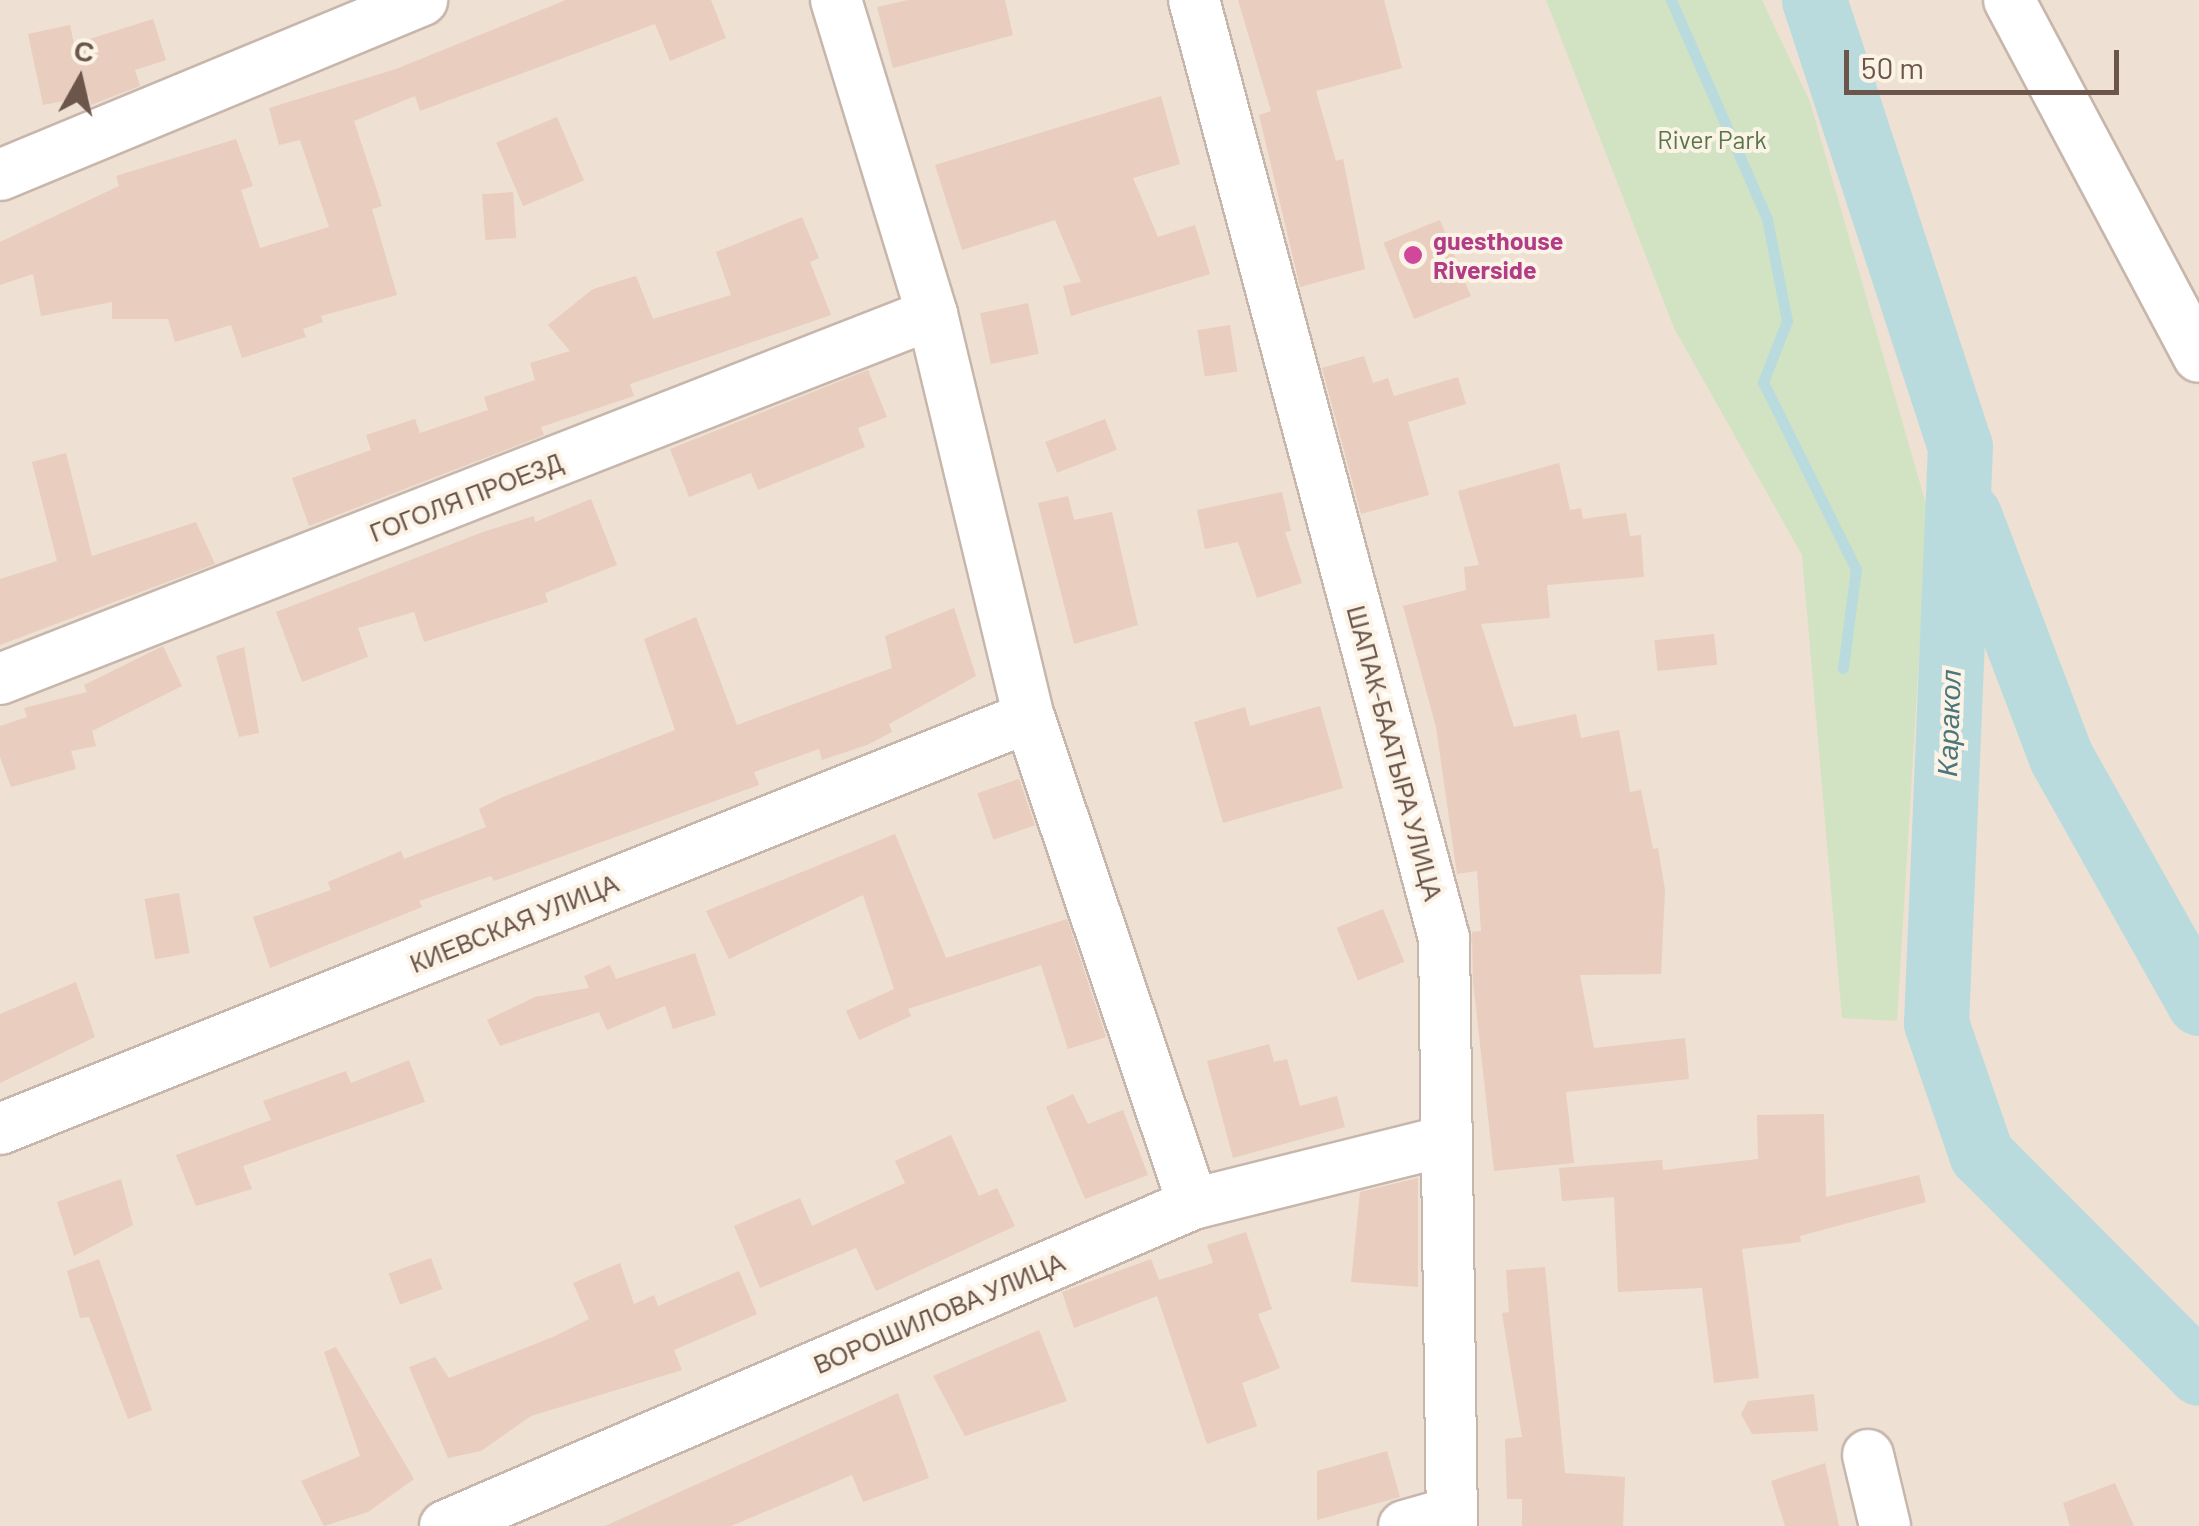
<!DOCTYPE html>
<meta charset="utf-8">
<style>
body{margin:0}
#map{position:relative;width:2199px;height:1526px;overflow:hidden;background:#f8eee2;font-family:Barlow,sans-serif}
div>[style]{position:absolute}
.residential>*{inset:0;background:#eee0d2;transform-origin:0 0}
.green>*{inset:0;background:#d2e3c3}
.stream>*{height:11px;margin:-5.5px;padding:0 5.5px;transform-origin:5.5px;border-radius:5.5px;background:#badbde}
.river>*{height:65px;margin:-32.5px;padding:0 32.5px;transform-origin:32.5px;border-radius:32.5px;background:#badbde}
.building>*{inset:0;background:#e9cdbe;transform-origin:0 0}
.roads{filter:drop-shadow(2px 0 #c7b6ab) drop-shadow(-2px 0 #c7b6ab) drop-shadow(0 2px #c7b6ab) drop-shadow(0 -2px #c7b6ab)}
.minor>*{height:50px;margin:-25px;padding:0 25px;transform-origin:25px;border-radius:25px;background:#fff}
.dots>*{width:28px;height:28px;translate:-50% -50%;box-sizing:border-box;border:5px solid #fcf3e7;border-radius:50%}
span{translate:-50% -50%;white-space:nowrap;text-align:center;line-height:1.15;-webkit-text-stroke:8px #fcf3e7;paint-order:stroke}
.park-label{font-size:25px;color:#587649}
.hotel-label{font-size:25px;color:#b23c85;font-weight:700}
.left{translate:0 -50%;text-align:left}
.street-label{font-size:25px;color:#6c564c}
.water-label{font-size:28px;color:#4a767c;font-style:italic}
.north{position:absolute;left:30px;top:30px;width:100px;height:100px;-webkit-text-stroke:8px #fcf3e7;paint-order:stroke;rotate:8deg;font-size:28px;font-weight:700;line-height:40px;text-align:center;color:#6c564c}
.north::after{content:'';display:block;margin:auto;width:35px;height:45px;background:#6c564c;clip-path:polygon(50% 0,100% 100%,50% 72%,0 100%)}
.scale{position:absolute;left:1844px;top:50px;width:275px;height:45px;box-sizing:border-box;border:5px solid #6c564c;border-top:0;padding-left:12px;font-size:30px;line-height:35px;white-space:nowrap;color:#6c564c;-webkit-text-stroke:8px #fcf3e7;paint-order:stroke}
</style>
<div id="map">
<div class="residential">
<div style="left:0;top:0;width:2199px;height:1526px"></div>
</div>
<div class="green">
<div style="clip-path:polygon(1546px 0,1762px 0,1810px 102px,1928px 511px,1897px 1021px,1842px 1018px,1802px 555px,1674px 328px)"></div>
</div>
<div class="stream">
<div style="left:1671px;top:0;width:239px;rotate:66.3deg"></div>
<div style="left:1767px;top:219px;width:104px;rotate:78.9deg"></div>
<div style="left:1787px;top:321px;width:66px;rotate:111.5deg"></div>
<div style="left:1763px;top:382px;width:209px;rotate:63.6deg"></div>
<div style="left:1856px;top:569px;width:100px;rotate:97.5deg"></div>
</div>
<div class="river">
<div style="left:1814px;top:0;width:469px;rotate:71.9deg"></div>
<div style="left:1960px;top:446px;width:577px;rotate:92.38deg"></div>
<div style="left:1936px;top:1023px;width:139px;rotate:71deg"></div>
<div style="left:1981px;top:1154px;width:309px;rotate:45.1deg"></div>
<div style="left:1969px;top:515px;width:259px;rotate:69.2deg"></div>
<div style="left:2061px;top:757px;width:282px;rotate:60.7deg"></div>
</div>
<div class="building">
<div style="clip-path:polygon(566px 0,711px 0,726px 38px,670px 61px,655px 24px,420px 111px,415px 96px,354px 121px,382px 206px,372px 209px,397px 295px,321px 316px,323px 322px,303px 329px,306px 337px,242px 358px,231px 325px,175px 342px,168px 319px,112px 319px,112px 302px,41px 316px,33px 274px,0 285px,0 242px,119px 186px,116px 176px,236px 139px,253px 186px,241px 190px,260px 248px,329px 227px,300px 140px,279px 145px,269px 108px,396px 69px)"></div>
<div style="clip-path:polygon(908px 0,1005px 0,1013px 35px,893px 68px,877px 7px)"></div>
<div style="clip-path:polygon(1238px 0,1384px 0,1402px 68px,1316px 91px,1336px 161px,1343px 159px,1365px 269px,1300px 287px,1259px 115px,1271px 111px)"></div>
<div style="clip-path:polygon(153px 19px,166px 60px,135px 70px,140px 86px,91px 105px,89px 96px,43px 105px,28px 34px,70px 25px,74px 44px)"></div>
<div style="clip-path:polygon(1161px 96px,1180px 164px,1133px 178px,1158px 237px,1195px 225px,1210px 274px,1071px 316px,1063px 286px,1081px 282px,1055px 220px,962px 250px,935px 165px)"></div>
<div style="left:557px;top:117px;width:69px;height:66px;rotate:67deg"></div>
<div style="left:513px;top:192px;width:46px;height:31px;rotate:86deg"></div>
<div style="clip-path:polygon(802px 217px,819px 258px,810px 262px,831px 315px,630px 384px,634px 396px,541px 427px,544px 435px,309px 526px,292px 478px,371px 450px,366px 435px,415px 419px,420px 433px,488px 410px,484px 397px,535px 380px,530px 363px,570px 351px,548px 325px,593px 289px,636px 276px,653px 319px,731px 295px,716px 252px)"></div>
<div style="left:1440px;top:220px;width:82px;height:61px;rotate:68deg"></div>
<div style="left:1028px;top:303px;width:52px;height:49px;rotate:78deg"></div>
<div style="left:1230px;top:325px;width:47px;height:33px;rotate:81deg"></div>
<div style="clip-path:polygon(1364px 356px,1373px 383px,1388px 378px,1394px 396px,1458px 377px,1466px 404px,1408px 422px,1429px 495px,1361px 514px,1322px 368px)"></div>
<div style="clip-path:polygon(868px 370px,887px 417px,858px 428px,865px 447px,758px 490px,751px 473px,689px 497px,670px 449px)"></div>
<div style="left:1105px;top:419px;width:33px;height:64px;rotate:69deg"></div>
<div style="clip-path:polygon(66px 453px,92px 556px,196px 522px,215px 564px,0 645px,0 579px,57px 561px,32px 462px)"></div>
<div style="clip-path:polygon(1559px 463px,1570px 510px,1581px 508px,1583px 519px,1626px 513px,1630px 536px,1641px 535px,1644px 577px,1547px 585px,1550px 618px,1481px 624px,1514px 727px,1576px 714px,1581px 738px,1619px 730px,1630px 792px,1641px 790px,1653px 849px,1658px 848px,1665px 890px,1661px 974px,1580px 975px,1594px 1048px,1685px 1038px,1689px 1079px,1566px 1092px,1574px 1163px,1494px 1171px,1473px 981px,1472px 932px,1481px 931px,1477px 871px,1457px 874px,1436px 727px,1403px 606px,1466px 590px,1464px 567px,1479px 565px,1458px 491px)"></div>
<div style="clip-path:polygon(1282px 492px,1291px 531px,1285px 532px,1302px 583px,1257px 598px,1238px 542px,1205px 549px,1197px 510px)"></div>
<div style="clip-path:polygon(1068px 496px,1074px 520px,1112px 512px,1138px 625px,1074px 644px,1038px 503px)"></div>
<div style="clip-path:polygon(591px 499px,617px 565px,545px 593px,548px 602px,424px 642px,414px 612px,358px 628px,368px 657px,302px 682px,276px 612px,483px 532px,534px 516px,535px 522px)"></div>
<div style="clip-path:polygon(954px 608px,976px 676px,889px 724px,892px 732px,867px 745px,822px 760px,819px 749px,754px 772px,759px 785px,494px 881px,491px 876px,419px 901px,422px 907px,270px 968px,253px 917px,331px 890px,328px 882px,401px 851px,404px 859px,486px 827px,479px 809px,503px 797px,675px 730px,644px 639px,696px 617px,737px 725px,892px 668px,885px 636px)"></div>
<div style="left:1714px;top:634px;width:31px;height:60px;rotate:84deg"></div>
<div style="clip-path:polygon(163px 646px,182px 686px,92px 731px,96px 746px,71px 751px,76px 769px,11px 787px,0 757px,0 726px,27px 717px,24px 708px,87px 692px,84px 685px)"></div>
<div style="clip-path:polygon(244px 647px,259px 733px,239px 737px,216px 656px)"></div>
<div style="clip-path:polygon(1320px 706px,1343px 788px,1223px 823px,1194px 722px,1245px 707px,1250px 726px)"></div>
<div style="left:1019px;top:779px;width:49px;height:44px;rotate:71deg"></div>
<div style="clip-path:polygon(895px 834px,946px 958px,1067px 919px,1106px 1037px,1068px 1049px,1041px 965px,908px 1009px,911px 1016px,859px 1040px,846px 1011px,894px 989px,863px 895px,729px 959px,706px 911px)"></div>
<div style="left:179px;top:893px;width:61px;height:35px;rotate:80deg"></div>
<div style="left:1383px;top:909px;width:57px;height:50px;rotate:68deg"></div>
<div style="clip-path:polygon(695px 953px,716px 1015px,673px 1029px,665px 1006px,607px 1030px,599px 1012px,500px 1046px,487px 1020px,535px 997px,589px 988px,584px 976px,610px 965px,616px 979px)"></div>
<div style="clip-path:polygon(76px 982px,95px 1037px,0 1083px,0 1014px)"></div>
<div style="clip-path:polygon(1269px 1044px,1274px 1062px,1287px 1059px,1300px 1106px,1337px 1096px,1345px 1127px,1233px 1158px,1207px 1061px)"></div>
<div style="clip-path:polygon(409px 1060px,425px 1102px,243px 1166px,252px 1189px,196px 1206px,176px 1155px,271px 1120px,263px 1101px,346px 1071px,351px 1083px)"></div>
<div style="clip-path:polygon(1073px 1094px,1088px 1124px,1123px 1110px,1148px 1175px,1085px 1199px,1046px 1107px)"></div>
<div style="clip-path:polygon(1824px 1114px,1826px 1197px,1919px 1175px,1926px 1202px,1800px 1236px,1801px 1242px,1742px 1249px,1759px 1378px,1714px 1383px,1702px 1288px,1618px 1292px,1614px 1197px,1562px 1201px,1559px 1168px,1662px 1160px,1663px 1170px,1758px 1159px,1757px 1115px)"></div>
<div style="clip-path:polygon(951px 1135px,979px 1196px,997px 1188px,1015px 1226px,876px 1291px,856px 1248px,760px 1288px,734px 1226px,800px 1198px,812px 1226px,905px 1183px,895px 1161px)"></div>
<div style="clip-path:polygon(1418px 1178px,1418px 1287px,1351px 1282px,1360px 1192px)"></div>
<div style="clip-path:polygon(121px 1179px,133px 1225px,74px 1256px,57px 1202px)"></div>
<div style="clip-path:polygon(1246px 1232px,1272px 1309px,1258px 1314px,1280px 1368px,1242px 1383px,1257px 1426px,1207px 1444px,1157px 1296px,1074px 1328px,1062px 1292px,1151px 1259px,1159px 1280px,1213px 1263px,1207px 1245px)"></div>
<div style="left:431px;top:1258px;width:33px;height:45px;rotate:70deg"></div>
<div style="clip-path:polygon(99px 1259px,152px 1410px,128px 1419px,89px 1317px,80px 1318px,67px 1271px)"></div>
<div style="clip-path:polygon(620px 1263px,634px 1304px,654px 1295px,658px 1306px,739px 1271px,757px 1314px,674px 1350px,682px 1370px,531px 1416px,481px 1451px,448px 1458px,409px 1367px,435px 1357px,449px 1378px,553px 1337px,589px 1319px,573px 1283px)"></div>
<div style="clip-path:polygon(1545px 1267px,1565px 1473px,1625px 1477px,1623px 1526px,1522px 1526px,1522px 1499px,1507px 1499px,1505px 1439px,1522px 1437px,1502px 1313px,1509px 1312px,1506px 1270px)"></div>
<div style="clip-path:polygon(1039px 1330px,1067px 1401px,965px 1436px,933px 1376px)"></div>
<div style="clip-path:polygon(336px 1347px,414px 1479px,368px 1512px,324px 1526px,301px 1481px,360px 1456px,324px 1352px)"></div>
<div style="clip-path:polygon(898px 1393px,929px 1478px,863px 1502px,852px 1475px,731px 1526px,605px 1526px)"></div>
<div style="clip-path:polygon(1814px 1394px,1818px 1431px,1752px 1434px,1741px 1414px,1748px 1401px)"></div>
<div style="clip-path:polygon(1387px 1451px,1400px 1497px,1317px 1520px,1317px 1471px)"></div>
<div style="clip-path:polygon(1825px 1463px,1839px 1526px,1785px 1526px,1771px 1481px)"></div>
<div style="clip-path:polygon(2115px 1483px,2134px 1526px,2070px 1526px,2063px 1503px)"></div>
</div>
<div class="roads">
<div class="minor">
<div style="left:836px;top:0;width:328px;rotate:73deg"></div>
<div style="left:932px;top:314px;width:415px;rotate:76.5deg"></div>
<div style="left:1029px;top:717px;width:514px;rotate:71.39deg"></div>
<div style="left:1194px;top:0;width:971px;rotate:75.08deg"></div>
<div style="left:1444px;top:938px;width:588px;rotate:89.22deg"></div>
<div style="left:2009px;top:0;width:404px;rotate:62deg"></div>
<div style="left:0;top:175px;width:457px;rotate:-22.5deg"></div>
<div style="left:0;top:679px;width:1001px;rotate:-21.39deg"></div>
<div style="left:0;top:1129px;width:1108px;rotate:-21.82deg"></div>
<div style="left:1868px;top:1455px;width:73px;rotate:76.5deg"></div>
<div style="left:445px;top:1526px;width:814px;rotate:-23.29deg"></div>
<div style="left:1193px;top:1204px;width:261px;rotate:-14deg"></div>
<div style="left:1404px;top:1526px;width:48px;rotate:-15.8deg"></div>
</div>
</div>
<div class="dots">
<div style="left:1413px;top:255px;background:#d1479c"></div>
</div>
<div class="park-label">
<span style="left:1712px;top:139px">River Park</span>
</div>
<div class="hotel-label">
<span class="left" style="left:1433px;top:255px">guesthouse<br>Riverside</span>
</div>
<div class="street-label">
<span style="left:466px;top:497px;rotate:-21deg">ГОГОЛЯ ПРОЕЗД</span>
<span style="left:1395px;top:753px;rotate:75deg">ШАПАК-БААТЫРА УЛИЦА</span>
<span style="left:514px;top:923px;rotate:-22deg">КИЕВСКАЯ УЛИЦА</span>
<span style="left:939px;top:1313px;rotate:-23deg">ВОРОШИЛОВА УЛИЦА</span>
</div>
<div class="water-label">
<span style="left:1948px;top:723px;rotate:-88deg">Каракол</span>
</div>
<div class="north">С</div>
<div class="scale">50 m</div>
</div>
